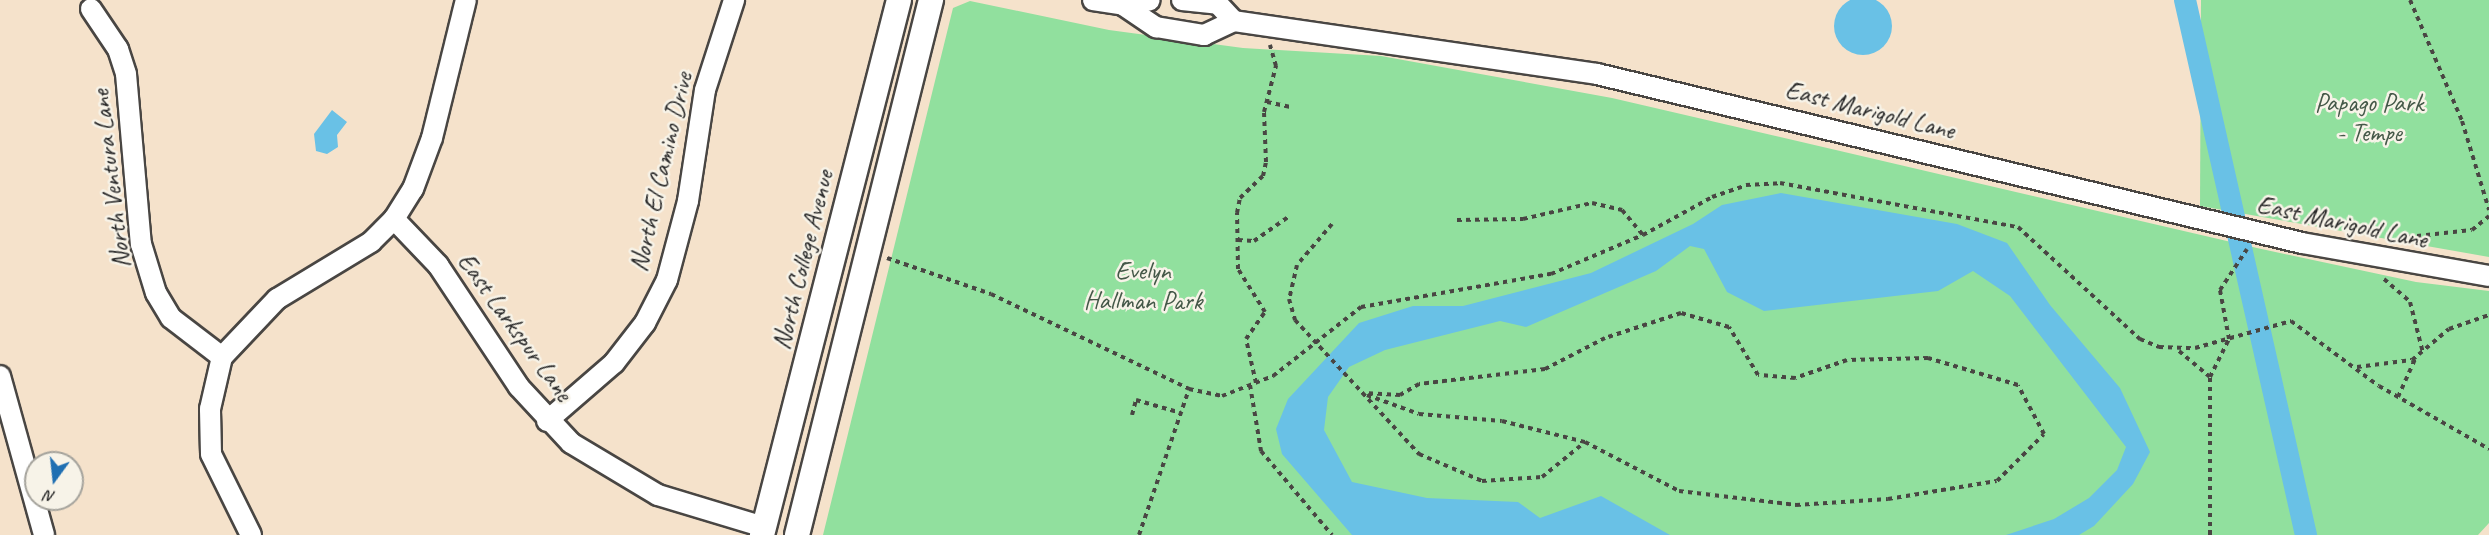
<!DOCTYPE html>
<style>
body{margin:0}
#map{position:relative;width:2489px;height:535px;overflow:hidden;background:#f5e2cb;font-family:Caveat,sans-serif}
div>[style]{position:absolute}
.green>*{inset:0;background:#91e09e}
.water>*{inset:0;background:#69c1e6}
.round{border-radius:50%}
.canal>*{height:22px;margin:-11px;padding:0 11px;transform-origin:11px;border-radius:11px;background:#69c1e6}
.path>*{height:4px;margin-top:-2px;transform-origin:0;background:repeating-linear-gradient(90deg,#494643 0 4.5px,transparent 0 9px)}
.roads{filter:drop-shadow(2px 0 #494643) drop-shadow(-2px 0 #494643) drop-shadow(0 2px #494643) drop-shadow(0 -2px #494643)}
.minor>*{height:20px;margin:-10px;padding:0 10px;transform-origin:10px;border-radius:10px;background:#fff}
.tertiary>*{height:24px;margin:-12px;padding:0 12px;transform-origin:12px;border-radius:12px;background:#fff}
span{translate:-50% -50%;white-space:nowrap;text-align:center;line-height:1.15;-webkit-text-stroke:5px #f7f3e8;paint-order:stroke}
.park-label{font-size:26px;color:#445848}
.street-label{font-size:26px;color:#2b2b2b}
.north{position:absolute;left:24px;top:451px;width:60px;height:60px;box-sizing:border-box;background:#f7f3e8;border:2px solid #a5a39c;border-radius:50%;rotate:195deg;font-size:16px;font-weight:700;line-height:24px;text-align:center;color:#2b2b2b}
.north::after{content:'';display:block;margin:auto;width:21px;height:27px;background:#1f6fb2;clip-path:polygon(50% 0,100% 100%,50% 72%,0 100%)}
</style>
<div id="map">
<div class="green">
<div style="clip-path:polygon(2201px 0,2489px 0,2489px 257px,2200px 206px)"></div>
<div style="clip-path:polygon(970px 1px,1109px 30px,1243px 48px,1381px 56px,1612px 98px,2257px 248px,2416px 282px,2489px 291px,2489px 523px,2478px 535px,823px 535px,953px 8px)"></div>
</div>
<div class="water">
<div class="round" style="left:1834px;top:-3px;width:58px;height:58px"></div>
<div style="clip-path:polygon(332px 110px,347px 122px,337px 135px,338px 147px,327px 154px,316px 151px,314px 134px)"></div>
<div style="clip-path:polygon(1781px 193px,1957px 224px,2007px 243px,2050px 305px,2120px 388px,2150px 452px,2133px 484px,2094px 526px,2079px 535px,2006px 535px,2054px 519px,2089px 498px,2117px 470px,2126px 447px,2010px 296px,1973px 271px,1938px 291px,1764px 311px,1727px 292px,1704px 249px,1690px 246px,1656px 271px,1526px 327px,1500px 321px,1385px 350px,1349px 367px,1328px 397px,1324px 430px,1352px 482px,1427px 498px,1518px 502px,1540px 518px,1601px 496px,1670px 535px,1352px 535px,1282px 454px,1276px 429px,1288px 399px,1359px 323px,1413px 306px,1463px 306px,1591px 273px,1693px 224px,1722px 205px)"></div>
</div>
<div class="canal">
<div style="left:2185px;top:0;width:549px;rotate:77.26deg"></div>
</div>
<div class="path">
<div style="left:2410px;top:0;width:132px;rotate:66.7deg"></div>
<div style="left:2462px;top:121px;width:93px;rotate:73.1deg"></div>
<div style="left:1267px;top:102px;width:24px;rotate:12deg"></div>
<div style="left:1457px;top:220px;width:66px;rotate:-0.9deg"></div>
<div style="left:1523px;top:219px;width:71px;rotate:-13.1deg"></div>
<div style="left:1592px;top:203px;width:31px;rotate:13deg"></div>
<div style="left:1622px;top:210px;width:33px;rotate:50deg"></div>
<div style="left:1332px;top:224px;width:54px;rotate:130.5deg"></div>
<div style="left:1297px;top:265px;width:35px;rotate:103deg"></div>
<div style="left:1289px;top:299px;width:22px;rotate:74deg"></div>
<div style="left:1295px;top:320px;width:183px;rotate:47.2deg"></div>
<div style="left:1419px;top:454px;width:69px;rotate:23.2deg"></div>
<div style="left:1482px;top:481px;width:60px;rotate:-3.8deg"></div>
<div style="left:1542px;top:477px;width:55px;rotate:-39.1deg"></div>
<div style="left:1585px;top:442px;width:106px;rotate:27.5deg"></div>
<div style="left:1679px;top:491px;width:118px;rotate:6.8deg"></div>
<div style="left:1796px;top:505px;width:92px;rotate:-3.7deg"></div>
<div style="left:1888px;top:499px;width:110px;rotate:-9.4deg"></div>
<div style="left:1997px;top:481px;width:66px;rotate:-45deg"></div>
<div style="left:2044px;top:434px;width:55px;rotate:-118deg"></div>
<div style="left:2018px;top:385px;width:94px;rotate:-163.3deg"></div>
<div style="left:1928px;top:358px;width:81px;rotate:178.6deg"></div>
<div style="left:1847px;top:360px;width:55px;rotate:160.9deg"></div>
<div style="left:1795px;top:378px;width:37px;rotate:-175deg"></div>
<div style="left:1758px;top:375px;width:56px;rotate:-121.1deg"></div>
<div style="left:1729px;top:327px;width:50px;rotate:-163.7deg"></div>
<div style="left:1681px;top:313px;width:80px;rotate:161.8deg"></div>
<div style="left:1605px;top:338px;width:68px;rotate:152.7deg"></div>
<div style="left:1545px;top:369px;width:127px;rotate:173.2deg"></div>
<div style="left:1419px;top:384px;width:22px;rotate:150deg"></div>
<div style="left:1400px;top:395px;width:36px;rotate:-177deg"></div>
<div style="left:2399px;top:238px;width:73px;rotate:-6.3deg"></div>
<div style="left:2472px;top:230px;width:22px;rotate:-39deg"></div>
<div style="left:1238px;top:240px;width:16px;rotate:4deg"></div>
<div style="left:1254px;top:241px;width:42px;rotate:-35.2deg"></div>
<div style="left:887px;top:258px;width:110px;rotate:19.1deg"></div>
<div style="left:991px;top:294px;width:220px;rotate:25.6deg"></div>
<div style="left:1189px;top:389px;width:34px;rotate:12deg"></div>
<div style="left:1222px;top:396px;width:55px;rotate:-21.4deg"></div>
<div style="left:1273px;top:376px;width:112px;rotate:-38.1deg"></div>
<div style="left:1361px;top:307px;width:193px;rotate:-9.9deg"></div>
<div style="left:1551px;top:274px;width:100px;rotate:-23deg"></div>
<div style="left:1643px;top:235px;width:79px;rotate:-28.8deg"></div>
<div style="left:1712px;top:197px;width:36px;rotate:-19deg"></div>
<div style="left:1746px;top:185px;width:34px;rotate:-3deg"></div>
<div style="left:1780px;top:183px;width:242px;rotate:10.5deg"></div>
<div style="left:2018px;top:227px;width:166px;rotate:42.6deg"></div>
<div style="left:2140px;top:339px;width:21px;rotate:23deg"></div>
<div style="left:2159px;top:347px;width:36px;rotate:2deg"></div>
<div style="left:2195px;top:348px;width:100px;rotate:-15.7deg"></div>
<div style="left:2291px;top:321px;width:109px;rotate:36.5deg"></div>
<div style="left:2379px;top:386px;width:127px;rotate:29.8deg"></div>
<div style="left:2384px;top:279px;width:35px;rotate:41deg"></div>
<div style="left:2410px;top:302px;width:53px;rotate:75.7deg"></div>
<div style="left:2179px;top:351px;width:40px;rotate:40deg"></div>
<div style="left:2357px;top:367px;width:55px;rotate:-7.3deg"></div>
<div style="left:2412px;top:360px;width:48px;rotate:-40deg"></div>
<div style="left:2449px;top:329px;width:42px;rotate:-19.3deg"></div>
<div style="left:1256px;top:383px;width:45px;rotate:-102.8deg"></div>
<div style="left:1246px;top:339px;width:33px;rotate:-55deg"></div>
<div style="left:1265px;top:312px;width:51px;rotate:-122.1deg"></div>
<div style="left:1238px;top:269px;width:56px;rotate:-91deg"></div>
<div style="left:1237px;top:213px;width:15px;rotate:-79deg"></div>
<div style="left:1240px;top:198px;width:32px;rotate:-44deg"></div>
<div style="left:1263px;top:176px;width:14px;rotate:-78deg"></div>
<div style="left:1266px;top:162px;width:50px;rotate:-92.3deg"></div>
<div style="left:1264px;top:112px;width:48px;rotate:-75.4deg"></div>
<div style="left:1276px;top:66px;width:22px;rotate:-106deg"></div>
<div style="left:1250px;top:385px;width:67px;rotate:80.5deg"></div>
<div style="left:1261px;top:451px;width:110px;rotate:49.8deg"></div>
<div style="left:1367px;top:395px;width:55px;rotate:20.1deg"></div>
<div style="left:1419px;top:414px;width:83px;rotate:4.8deg"></div>
<div style="left:1502px;top:421px;width:86px;rotate:14.2deg"></div>
<div style="left:2398px;top:397px;width:44px;rotate:-65.8deg"></div>
<div style="left:1132px;top:415px;width:16px;rotate:-75deg"></div>
<div style="left:1136px;top:400px;width:47px;rotate:16.1deg"></div>
<div style="left:1139px;top:535px;width:154px;rotate:-71.1deg"></div>
<div style="left:2210px;top:535px;width:158px;rotate:-90deg"></div>
<div style="left:2210px;top:377px;width:42px;rotate:-63.4deg"></div>
<div style="left:2229px;top:339px;width:50px;rotate:-100.4deg"></div>
<div style="left:2220px;top:290px;width:49px;rotate:-56.6deg"></div>
</div>
<div class="roads">
<div class="minor">
<div style="left:1093px;top:0;width:30px;rotate:9deg"></div>
<div style="left:1123px;top:5px;width:27px;rotate:-10deg"></div>
<div style="left:1182px;top:0;width:36px;rotate:6deg"></div>
<div style="left:1218px;top:4px;width:23px;rotate:47deg"></div>
<div style="left:1123px;top:5px;width:40px;rotate:34deg"></div>
<div style="left:1156px;top:27px;width:49px;rotate:9.5deg"></div>
<div style="left:1204px;top:35px;width:33px;rotate:-25deg"></div>
<div style="left:1234px;top:21px;width:367px;rotate:8.3deg"></div>
<div style="left:1597px;top:74px;width:725px;rotate:13.48deg"></div>
<div style="left:2302px;top:243px;width:190px;rotate:10deg"></div>
<div style="left:91px;top:9px;width:48px;rotate:56deg"></div>
<div style="left:118px;top:49px;width:26px;rotate:72deg"></div>
<div style="left:126px;top:74px;width:171px;rotate:85deg"></div>
<div style="left:141px;top:244px;width:51px;rotate:73deg"></div>
<div style="left:156px;top:293px;width:29px;rotate:59deg"></div>
<div style="left:171px;top:318px;width:64px;rotate:37.4deg"></div>
<div style="left:394px;top:219px;width:64px;rotate:46.3deg"></div>
<div style="left:438px;top:265px;width:146px;rotate:56.4deg"></div>
<div style="left:519px;top:387px;width:76px;rotate:47.1deg"></div>
<div style="left:571px;top:443px;width:101px;rotate:30.9deg"></div>
<div style="left:658px;top:495px;width:111px;rotate:16.8deg"></div>
<div style="left:0;top:376px;width:165px;rotate:74.5deg"></div>
<div style="left:547px;top:421px;width:89px;rotate:-40.9deg"></div>
<div style="left:614px;top:363px;width:51px;rotate:-52.2deg"></div>
<div style="left:645px;top:323px;width:48px;rotate:-62.9deg"></div>
<div style="left:667px;top:280px;width:82px;rotate:-75.1deg"></div>
<div style="left:688px;top:201px;width:112px;rotate:-81.3deg"></div>
<div style="left:705px;top:90px;width:95px;rotate:-72.1deg"></div>
<div style="left:251px;top:535px;width:90px;rotate:-116.3deg"></div>
<div style="left:211px;top:454px;width:45px;rotate:-91.3deg"></div>
<div style="left:210px;top:409px;width:53px;rotate:-77deg"></div>
<div style="left:222px;top:357px;width:80px;rotate:-46.5deg"></div>
<div style="left:277px;top:299px;width:110px;rotate:-31.2deg"></div>
<div style="left:371px;top:242px;width:33px;rotate:-45deg"></div>
<div style="left:394px;top:219px;width:36px;rotate:-58deg"></div>
<div style="left:413px;top:189px;width:54px;rotate:-69.6deg"></div>
<div style="left:432px;top:138px;width:142px;rotate:-76.2deg"></div>
</div>
<div class="tertiary">
<div style="left:762px;top:535px;width:552px;rotate:-75.64deg"></div>
<div style="left:797px;top:535px;width:552px;rotate:-75.94deg"></div>
</div>
</div>
<div class="park-label">
<span style="left:2369px;top:118px">Papago Park<br>- Tempe</span>
<span style="left:1143px;top:286px">Evelyn<br>Hallman Park</span>
</div>
<div class="street-label">
<span style="left:1870px;top:110px;rotate:14deg">East Marigold Lane</span>
<span style="left:661px;top:172px;rotate:-77deg">North El Camino Drive</span>
<span style="left:111px;top:179px;rotate:-97deg">North Ventura Lane</span>
<span style="left:2342px;top:222px;rotate:12deg">East Marigold Lane</span>
<span style="left:803px;top:260px;rotate:-76deg">North College Avenue</span>
<span style="left:515px;top:327px;rotate:54deg">East Larkspur Lane</span>
</div>
<div class="north">N</div>
</div>
